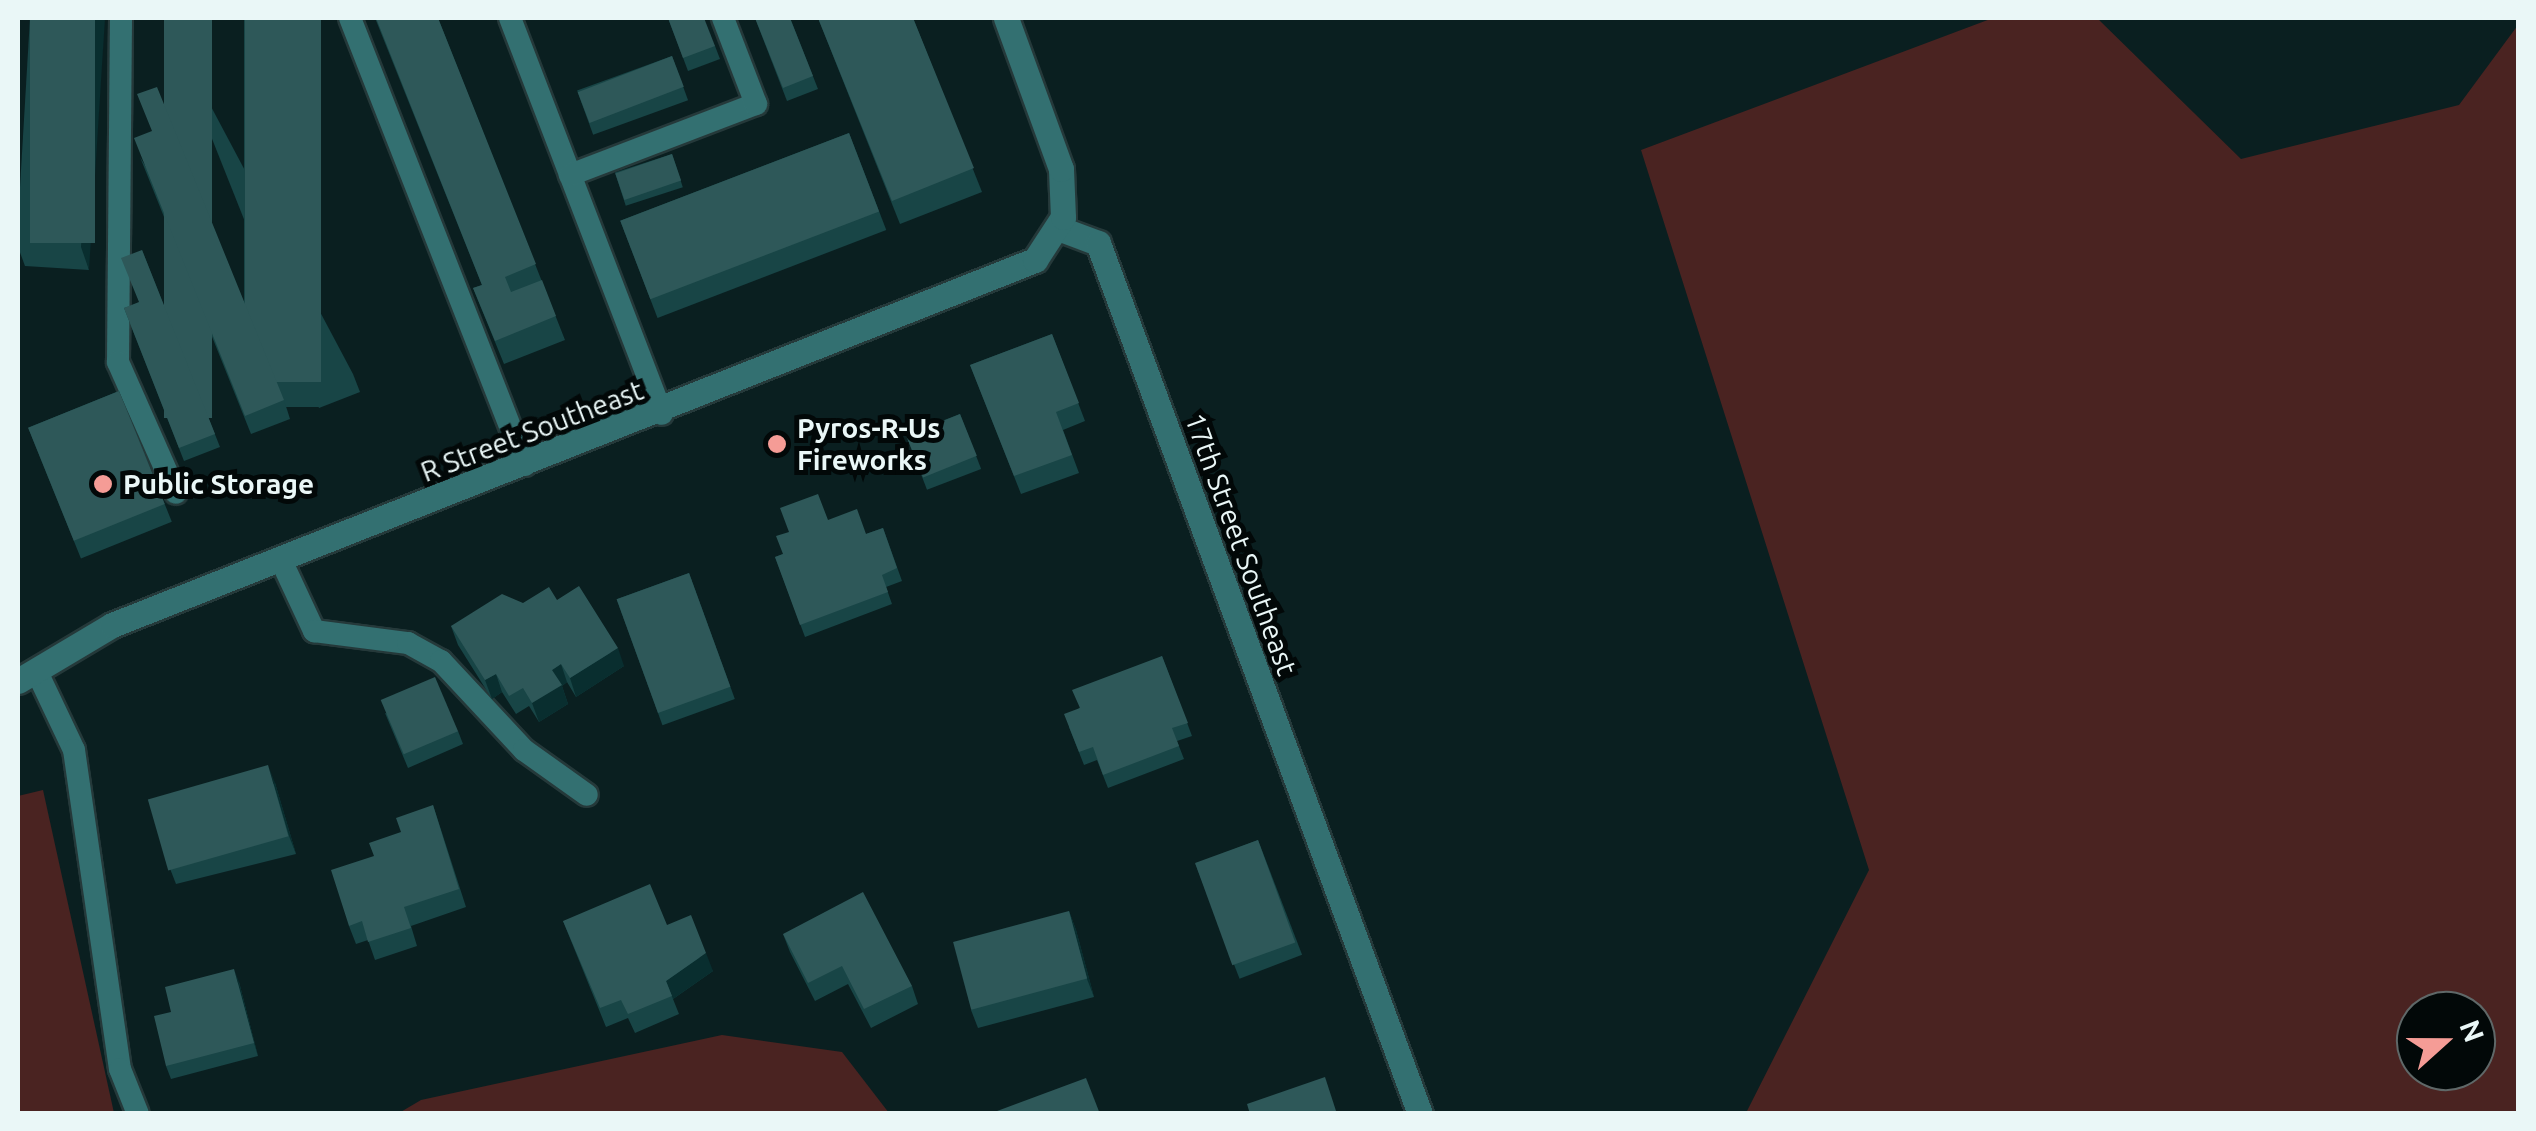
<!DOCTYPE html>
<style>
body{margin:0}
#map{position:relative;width:2536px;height:1131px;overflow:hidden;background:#0a1f20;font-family:Ubuntu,sans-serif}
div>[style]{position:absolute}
.green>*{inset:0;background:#4a2321}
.roads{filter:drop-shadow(2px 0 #25393a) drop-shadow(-2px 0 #25393a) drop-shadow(0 2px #25393a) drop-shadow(0 -2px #25393a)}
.service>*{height:22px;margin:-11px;padding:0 11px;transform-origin:11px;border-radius:11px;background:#337071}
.minor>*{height:25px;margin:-12.5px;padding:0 12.5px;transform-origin:12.5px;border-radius:12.5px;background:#337071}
.tertiary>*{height:25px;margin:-12.5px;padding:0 12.5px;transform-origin:12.5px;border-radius:12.5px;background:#337071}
.wall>*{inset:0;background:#184546;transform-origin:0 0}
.shaded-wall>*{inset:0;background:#092e2f}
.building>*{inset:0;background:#2e5859;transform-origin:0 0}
.dots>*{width:28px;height:28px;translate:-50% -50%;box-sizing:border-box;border:5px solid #020808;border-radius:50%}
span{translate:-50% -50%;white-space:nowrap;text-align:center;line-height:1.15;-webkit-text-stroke:10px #020808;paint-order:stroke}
.poi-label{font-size:28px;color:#eaf7f7;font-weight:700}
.left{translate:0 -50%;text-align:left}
.street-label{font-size:28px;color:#eaf7f7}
.frame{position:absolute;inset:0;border:20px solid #eaf7f7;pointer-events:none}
.north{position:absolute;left:2396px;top:991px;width:100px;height:100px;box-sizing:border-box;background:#020808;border:2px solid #5f6868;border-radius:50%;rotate:69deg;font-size:28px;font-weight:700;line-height:40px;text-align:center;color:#eaf7f7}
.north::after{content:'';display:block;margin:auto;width:35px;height:45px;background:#f59c96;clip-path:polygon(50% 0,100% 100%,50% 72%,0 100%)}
</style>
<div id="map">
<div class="green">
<div style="clip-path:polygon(evenodd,1993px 18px,2097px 18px,2241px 159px,2459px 105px,2518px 25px,2518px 1113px,1746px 1113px,1869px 870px,1641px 150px,1993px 18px,2416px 1011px,2476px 1011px,2476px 1071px,2416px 1071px,2416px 1011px)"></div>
<div style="clip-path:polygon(43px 790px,114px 1113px,18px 1113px,18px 796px)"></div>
<div style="clip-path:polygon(722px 1035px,842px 1052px,889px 1113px,399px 1113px,421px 1100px)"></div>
</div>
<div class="roads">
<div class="service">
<div style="left:121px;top:18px;width:344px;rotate:90.5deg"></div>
<div style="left:118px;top:362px;width:143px;rotate:66.1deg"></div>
<div style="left:350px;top:18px;width:480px;rotate:68.6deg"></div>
<div style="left:510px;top:18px;width:424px;rotate:69deg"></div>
<div style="left:570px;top:175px;width:199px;rotate:-20.9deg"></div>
<div style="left:756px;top:104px;width:92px;rotate:-111deg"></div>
<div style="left:280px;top:558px;width:81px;rotate:65deg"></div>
<div style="left:314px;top:631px;width:95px;rotate:7.3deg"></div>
<div style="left:408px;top:643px;width:38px;rotate:29deg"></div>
<div style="left:441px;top:661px;width:122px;rotate:47deg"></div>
<div style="left:524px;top:750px;width:77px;rotate:35.5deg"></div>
<div style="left:37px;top:672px;width:86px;rotate:64.6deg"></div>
<div style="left:74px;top:750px;width:322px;rotate:81.8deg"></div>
<div style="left:120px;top:1069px;width:48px;rotate:68.2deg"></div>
</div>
<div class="minor">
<div style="left:1058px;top:228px;width:43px;rotate:20.6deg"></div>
<div style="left:1098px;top:243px;width:929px;rotate:69.71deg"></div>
</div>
<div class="tertiary">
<div style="left:18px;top:681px;width:109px;rotate:-30.8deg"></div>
<div style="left:112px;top:625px;width:993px;rotate:-21.58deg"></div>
<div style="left:1035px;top:260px;width:51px;rotate:-56.9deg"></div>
<div style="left:1063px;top:217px;width:48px;rotate:-92.4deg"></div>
<div style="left:1061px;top:169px;width:161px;rotate:-110deg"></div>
</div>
</div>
<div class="wall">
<div style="clip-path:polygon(30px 18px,89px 270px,25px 266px,18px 247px,18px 221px)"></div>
<div style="clip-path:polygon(164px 18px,353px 374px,360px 392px,319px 408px)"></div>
<div style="left:244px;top:18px;width:77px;height:389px"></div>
<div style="clip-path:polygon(375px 18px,438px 18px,565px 340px,504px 364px,473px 288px,482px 285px)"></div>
<div style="clip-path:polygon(668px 18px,715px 46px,720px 59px,688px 71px)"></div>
<div style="clip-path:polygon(755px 18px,790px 18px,818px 89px,787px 101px)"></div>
<div style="clip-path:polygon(818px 18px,913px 18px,982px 192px,900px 224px)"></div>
<div style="left:672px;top:56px;width:47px;height:101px;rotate:70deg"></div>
<div style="left:849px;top:133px;width:104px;height:245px;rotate:69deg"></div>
<div style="left:672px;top:154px;width:35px;height:60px;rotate:72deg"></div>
<div style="clip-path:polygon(140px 157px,284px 400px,290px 419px,251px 434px)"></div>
<div style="clip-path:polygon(142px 250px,220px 447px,184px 461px,124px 308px,139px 303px)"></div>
<div style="clip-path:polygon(1052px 334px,1085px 421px,1063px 430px,1079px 473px,1021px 494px,970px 365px)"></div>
<div style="left:119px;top:391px;width:141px;height:98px;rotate:68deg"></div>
<div style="left:960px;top:414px;width:59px;height:58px;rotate:69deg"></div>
<div style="clip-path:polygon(828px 520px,866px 534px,883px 528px,902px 581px,886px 587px,892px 604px,805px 637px,775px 557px,783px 554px,789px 532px)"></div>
<div style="left:689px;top:573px;width:134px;height:77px;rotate:70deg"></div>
<div style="clip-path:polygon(557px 600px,624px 666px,576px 697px,567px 682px,562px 686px,568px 704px,539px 722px,529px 706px,516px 714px,502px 692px,492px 699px,458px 645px,451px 626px,523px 603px)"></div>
<div style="clip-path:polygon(1162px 656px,1192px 736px,1177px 741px,1184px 759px,1108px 788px,1097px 760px,1084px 765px,1069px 727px,1079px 708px)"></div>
<div style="clip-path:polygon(385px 713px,458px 731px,463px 744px,408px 768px)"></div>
<div style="clip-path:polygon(275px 783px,296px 854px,176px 884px,169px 866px)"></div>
<div style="clip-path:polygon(433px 805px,466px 907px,411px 926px,417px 946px,375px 960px,368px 940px,356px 944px,349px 926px,374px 856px)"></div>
<div style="left:1258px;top:840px;width:123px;height:67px;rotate:69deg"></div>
<div style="clip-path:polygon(1069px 911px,1076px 930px,1094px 997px,978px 1028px,971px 1010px)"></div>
<div style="clip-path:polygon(563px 921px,667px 925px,713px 971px,673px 999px,679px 1014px,635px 1033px,628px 1018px,606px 1027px)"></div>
<div style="clip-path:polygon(783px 934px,912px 986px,918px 1004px,871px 1028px,848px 984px,815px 1001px,790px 952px)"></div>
<div style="clip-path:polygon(239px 982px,258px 1056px,171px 1079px,166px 1066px,171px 1012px)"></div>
</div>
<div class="shaded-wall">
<div style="clip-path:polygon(95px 18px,105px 18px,89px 270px,81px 247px)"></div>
<div style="clip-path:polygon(618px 648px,624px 666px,576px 697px,570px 678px)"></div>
<div style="clip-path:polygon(561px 664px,567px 682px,562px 686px,568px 704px,539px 722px,532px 703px,552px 670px)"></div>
<div style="clip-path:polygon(496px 674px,502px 692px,492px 699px,485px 680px)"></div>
<div style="clip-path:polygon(268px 765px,275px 783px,296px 854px,289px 836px)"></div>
<div style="clip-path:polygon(1069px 911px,1076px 930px,1094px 997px,1087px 979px)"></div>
<div style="clip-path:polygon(706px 953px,713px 971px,673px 999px,666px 981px)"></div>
<div style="clip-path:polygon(234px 969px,239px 982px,258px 1056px,254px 1043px)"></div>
</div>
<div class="building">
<div style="left:30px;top:18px;width:65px;height:225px"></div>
<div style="left:164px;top:18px;width:48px;height:400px"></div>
<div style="left:245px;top:18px;width:76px;height:364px"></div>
<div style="clip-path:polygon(376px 18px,438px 18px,536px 264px,505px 277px,511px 292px,542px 280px,556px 316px,495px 341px,473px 288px,482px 285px)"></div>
<div style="clip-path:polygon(668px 18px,704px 18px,715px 46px,683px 58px)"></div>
<div style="clip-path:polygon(755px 18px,790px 18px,813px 76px,783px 88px)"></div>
<div style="clip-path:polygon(818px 18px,913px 18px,974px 168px,892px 201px)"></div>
<div style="left:672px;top:56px;width:33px;height:101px;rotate:69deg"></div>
<div style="clip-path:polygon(157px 87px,284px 400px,245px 416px,134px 138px,152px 131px,137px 94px)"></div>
<div style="left:849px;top:133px;width:84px;height:245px;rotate:69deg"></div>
<div style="left:672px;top:154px;width:28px;height:60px;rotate:71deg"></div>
<div style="clip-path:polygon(142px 250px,215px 434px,179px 448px,124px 308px,139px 302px,121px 258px)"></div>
<div style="clip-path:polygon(1052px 334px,1079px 403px,1056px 412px,1072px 455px,1014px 476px,970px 365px)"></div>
<div style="left:119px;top:391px;width:122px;height:98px;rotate:68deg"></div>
<div style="left:960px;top:414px;width:45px;height:58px;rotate:68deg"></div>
<div style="clip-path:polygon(818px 494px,828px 520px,857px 509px,866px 534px,883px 528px,897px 568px,882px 575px,888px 592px,800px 625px,775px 557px,783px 554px,776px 536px,789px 532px,780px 508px)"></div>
<div style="left:689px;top:573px;width:121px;height:77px;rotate:70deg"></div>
<div style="clip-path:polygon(579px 586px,618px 648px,570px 678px,561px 664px,552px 670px,562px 685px,532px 703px,523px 688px,509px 696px,496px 674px,485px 680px,451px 626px,502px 594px,523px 603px,549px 587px,557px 600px)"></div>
<div style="clip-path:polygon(1162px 656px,1188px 723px,1172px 728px,1179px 746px,1103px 775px,1093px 747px,1079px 752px,1064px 714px,1080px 708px,1072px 690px)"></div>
<div style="left:435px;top:677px;width:59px;height:59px;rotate:67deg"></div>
<div style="left:268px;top:765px;width:74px;height:125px;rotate:74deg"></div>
<div style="clip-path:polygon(433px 805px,459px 889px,404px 907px,411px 928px,368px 942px,362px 921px,349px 926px,331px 870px,374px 856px,369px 843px,401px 832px,396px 818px)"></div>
<div style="left:1258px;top:840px;width:109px;height:67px;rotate:70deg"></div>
<div style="clip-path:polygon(650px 884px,667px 925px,691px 915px,706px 953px,666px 981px,672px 996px,628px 1014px,621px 1000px,600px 1008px,563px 921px)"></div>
<div style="clip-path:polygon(863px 892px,912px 986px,864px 1009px,842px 966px,808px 983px,783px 934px)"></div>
<div style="left:1069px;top:911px;width:70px;height:120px;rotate:75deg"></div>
<div style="clip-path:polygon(234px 969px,254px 1043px,166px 1066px,154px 1016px,171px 1012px,165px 987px)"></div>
<div style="clip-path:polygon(1325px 1077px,1337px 1114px,1250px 1114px,1247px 1104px)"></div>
<div style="clip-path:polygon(1086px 1078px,1100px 1114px,989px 1114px)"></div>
</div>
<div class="dots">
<div style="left:777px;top:444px;background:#f59c96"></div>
<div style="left:103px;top:484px;background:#f59c96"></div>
</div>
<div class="poi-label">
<span class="left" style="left:797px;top:444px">Pyros-R-Us<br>Fireworks</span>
<span class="left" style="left:123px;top:484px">Public Storage</span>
</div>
<div class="street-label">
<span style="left:532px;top:431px;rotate:-21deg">R Street Southeast</span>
<span style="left:1241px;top:544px;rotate:70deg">17th Street Southeast</span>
</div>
<div class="frame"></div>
<div class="north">N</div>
</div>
